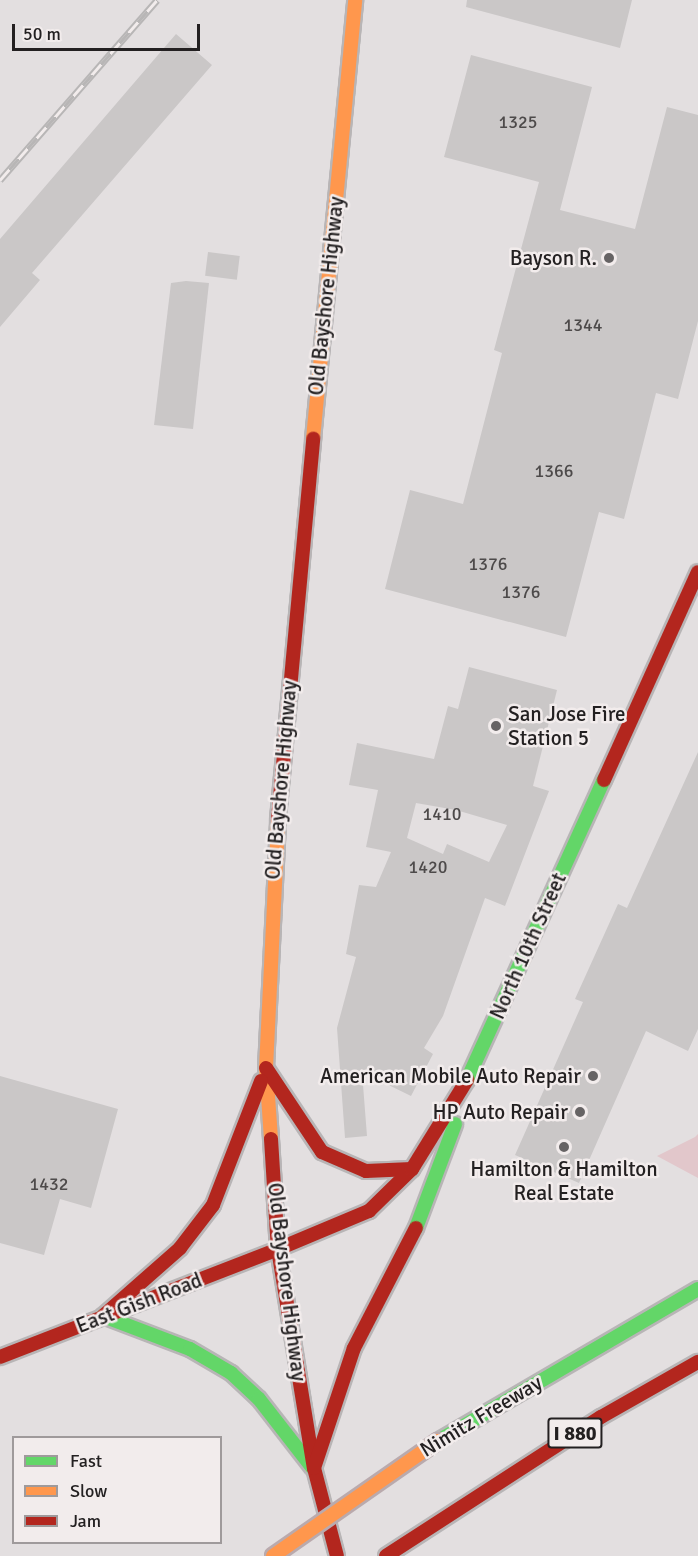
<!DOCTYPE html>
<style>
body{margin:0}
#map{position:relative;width:698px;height:1556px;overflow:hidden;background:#e3dfe0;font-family:Signika,sans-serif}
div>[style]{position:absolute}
.green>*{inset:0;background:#e2c7cb}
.building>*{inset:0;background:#cac7c7;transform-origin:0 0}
.roads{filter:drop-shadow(2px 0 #b8b5b6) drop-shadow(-2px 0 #b8b5b6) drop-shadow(0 2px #b8b5b6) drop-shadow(0 -2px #b8b5b6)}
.fast>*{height:14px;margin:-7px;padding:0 7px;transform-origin:7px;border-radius:7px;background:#63d668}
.slow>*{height:14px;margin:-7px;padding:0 7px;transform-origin:7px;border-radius:7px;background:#ff974d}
.jam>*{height:14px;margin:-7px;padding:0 7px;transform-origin:7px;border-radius:7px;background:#b3261e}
.rail>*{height:7px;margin-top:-3.5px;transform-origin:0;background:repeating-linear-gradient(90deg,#f2ecec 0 14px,#b8b6b6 0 28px);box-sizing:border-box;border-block:2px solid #b8b6b6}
.bridges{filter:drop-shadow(2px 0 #baaaad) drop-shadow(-2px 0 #baaaad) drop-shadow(0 2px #baaaad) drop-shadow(0 -2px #baaaad)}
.slow-bridge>*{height:14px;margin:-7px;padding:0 7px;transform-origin:7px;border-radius:7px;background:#ff974d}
.dots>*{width:16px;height:16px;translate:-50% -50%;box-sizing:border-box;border:3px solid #f2ecec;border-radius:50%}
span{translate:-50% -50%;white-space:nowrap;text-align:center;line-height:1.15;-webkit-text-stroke:5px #f2ecec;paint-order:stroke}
.number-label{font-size:18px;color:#4d4a4a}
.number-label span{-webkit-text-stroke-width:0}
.shield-label span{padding:2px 4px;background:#f2ecec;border:2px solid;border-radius:4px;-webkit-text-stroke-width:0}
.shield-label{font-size:20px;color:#232021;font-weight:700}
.poi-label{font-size:21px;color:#232021}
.right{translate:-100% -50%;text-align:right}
.left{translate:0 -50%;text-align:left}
.street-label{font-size:21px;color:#232021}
.legend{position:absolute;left:12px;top:1436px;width:210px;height:108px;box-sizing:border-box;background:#f2ecec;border:2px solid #9f9a9b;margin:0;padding:8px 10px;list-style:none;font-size:18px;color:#232021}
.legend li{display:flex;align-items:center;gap:12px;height:30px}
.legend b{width:30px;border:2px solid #9f9a9b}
.scale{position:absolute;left:12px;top:24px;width:188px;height:27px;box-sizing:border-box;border:3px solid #232021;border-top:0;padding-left:8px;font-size:18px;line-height:21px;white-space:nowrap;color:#232021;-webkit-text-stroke:4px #f2ecec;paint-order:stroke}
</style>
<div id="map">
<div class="green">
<div style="clip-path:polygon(698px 1134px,698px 1178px,657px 1156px,695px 1137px)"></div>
</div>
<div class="building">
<div style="clip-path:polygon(467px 0,632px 0,620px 48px,466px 7px)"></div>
<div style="clip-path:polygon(176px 34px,212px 65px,32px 273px,40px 280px,0 327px,0 239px)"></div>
<div style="clip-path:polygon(471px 55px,592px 87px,560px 210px,635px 229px,667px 107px,698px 115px,698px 321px,678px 399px,656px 393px,624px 519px,599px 512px,566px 637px,385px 589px,410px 490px,463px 504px,502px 353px,494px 350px,539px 182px,444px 157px)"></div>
<div style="left:208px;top:252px;width:32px;height:24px;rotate:7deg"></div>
<div style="clip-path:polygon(186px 281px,209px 283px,193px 429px,154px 425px,171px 283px)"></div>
<div style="clip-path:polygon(evenodd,469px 667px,557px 690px,533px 786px,549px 791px,505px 906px,485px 898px,443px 1016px,424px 1048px,433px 1054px,411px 1096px,362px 1072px,367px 1136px,345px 1138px,337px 1028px,356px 957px,346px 954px,359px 885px,376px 887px,391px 852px,366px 847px,378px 790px,349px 785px,357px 743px,434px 759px,448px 706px,458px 709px,469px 667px,416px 803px,456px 810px,507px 825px,489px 862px,447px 844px,443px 854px,407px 838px,416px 803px)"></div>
<div style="clip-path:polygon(698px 752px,698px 1029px,688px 1051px,646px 1031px,579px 1183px,515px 1155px,583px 1002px,575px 999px,618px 904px,627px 908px)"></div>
<div style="clip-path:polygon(0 1076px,118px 1109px,91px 1208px,60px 1199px,44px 1255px,0 1243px)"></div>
</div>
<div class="roads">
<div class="fast">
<div style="left:467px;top:1080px;width:330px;rotate:-65.5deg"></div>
<div style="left:416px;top:1228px;width:111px;rotate:-69.4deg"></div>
<div style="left:103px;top:1316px;width:93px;rotate:20.8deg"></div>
<div style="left:190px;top:1349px;width:48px;rotate:30.3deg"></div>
<div style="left:231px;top:1373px;width:38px;rotate:43deg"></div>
<div style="left:259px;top:1399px;width:86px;rotate:52.1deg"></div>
<div style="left:438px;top:1441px;width:301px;rotate:-30.3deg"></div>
</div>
<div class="slow">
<div style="left:313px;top:439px;width:441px;rotate:-84.5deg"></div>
<div style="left:271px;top:1139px;width:71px;rotate:-94deg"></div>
<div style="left:266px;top:1068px;width:249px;rotate:-87.2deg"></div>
</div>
<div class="jam">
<div style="left:604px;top:780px;width:228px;rotate:-65.7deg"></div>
<div style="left:278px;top:819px;width:382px;rotate:-84.7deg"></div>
<div style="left:266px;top:1068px;width:101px;rotate:56.3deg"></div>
<div style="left:322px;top:1152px;width:48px;rotate:23.4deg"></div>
<div style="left:366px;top:1171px;width:46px;rotate:-2.5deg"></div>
<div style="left:271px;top:1139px;width:110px;rotate:86.4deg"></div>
<div style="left:278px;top:1249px;width:222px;rotate:80.7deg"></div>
<div style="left:314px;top:1468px;width:91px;rotate:75.4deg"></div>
<div style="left:278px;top:1249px;width:99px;rotate:-22.7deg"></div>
<div style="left:369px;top:1211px;width:60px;rotate:-44.3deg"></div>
<div style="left:412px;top:1169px;width:105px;rotate:-58.3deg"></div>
<div style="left:103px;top:1316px;width:103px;rotate:-41.4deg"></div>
<div style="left:180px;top:1248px;width:54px;rotate:-52.5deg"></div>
<div style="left:213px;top:1205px;width:133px;rotate:-68.8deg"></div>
<div style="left:0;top:1357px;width:298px;rotate:-21.2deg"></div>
<div style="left:314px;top:1468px;width:126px;rotate:-71.6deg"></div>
<div style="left:354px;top:1348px;width:135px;rotate:-62.7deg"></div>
<div style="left:386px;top:1556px;width:256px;rotate:-32.9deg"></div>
<div style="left:601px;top:1417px;width:112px;rotate:-29.6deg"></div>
</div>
</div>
<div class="rail">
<div style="left:0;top:180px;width:239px;rotate:-48.9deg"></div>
</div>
<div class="bridges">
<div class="slow-bridge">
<div style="left:273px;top:1556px;width:201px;rotate:-34.9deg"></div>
</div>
</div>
<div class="dots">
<div style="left:609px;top:258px;background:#666364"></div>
<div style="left:496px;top:726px;background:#666364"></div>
<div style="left:593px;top:1076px;background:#666364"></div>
<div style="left:580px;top:1112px;background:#666364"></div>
<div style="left:564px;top:1147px;background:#666364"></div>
</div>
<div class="number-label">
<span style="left:518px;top:122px">1325</span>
<span style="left:583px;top:325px">1344</span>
<span style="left:554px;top:471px">1366</span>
<span style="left:488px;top:564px">1376</span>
<span style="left:521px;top:592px">1376</span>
<span style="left:442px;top:814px">1410</span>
<span style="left:428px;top:867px">1420</span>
<span style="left:49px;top:1184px">1432</span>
</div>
<div class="shield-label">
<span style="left:575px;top:1433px">I 880</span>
</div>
<div class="poi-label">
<span class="right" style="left:597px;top:258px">Bayson R.</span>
<span class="left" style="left:508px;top:726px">San Jose Fire<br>Station 5</span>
<span class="right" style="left:581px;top:1076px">American Mobile Auto Repair</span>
<span class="right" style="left:568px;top:1112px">HP Auto Repair</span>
<span style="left:564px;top:1181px">Hamilton &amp; Hamilton<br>Real Estate</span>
</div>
<div class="street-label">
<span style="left:326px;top:296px;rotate:-84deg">Old Bayshore Highway</span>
<span style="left:281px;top:780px;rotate:-85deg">Old Bayshore Highway</span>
<span style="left:528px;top:946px;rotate:-66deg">North 10th Street</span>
<span style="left:287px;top:1282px;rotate:83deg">Old Bayshore Highway</span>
<span style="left:139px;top:1303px;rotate:-21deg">East Gish Road</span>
<span style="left:481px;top:1416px;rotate:-31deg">Nimitz Freeway</span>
</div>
<ul class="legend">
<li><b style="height:8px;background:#63d668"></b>Fast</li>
<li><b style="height:8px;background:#ff974d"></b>Slow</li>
<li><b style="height:8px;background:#b3261e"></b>Jam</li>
</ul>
<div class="scale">50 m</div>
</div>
